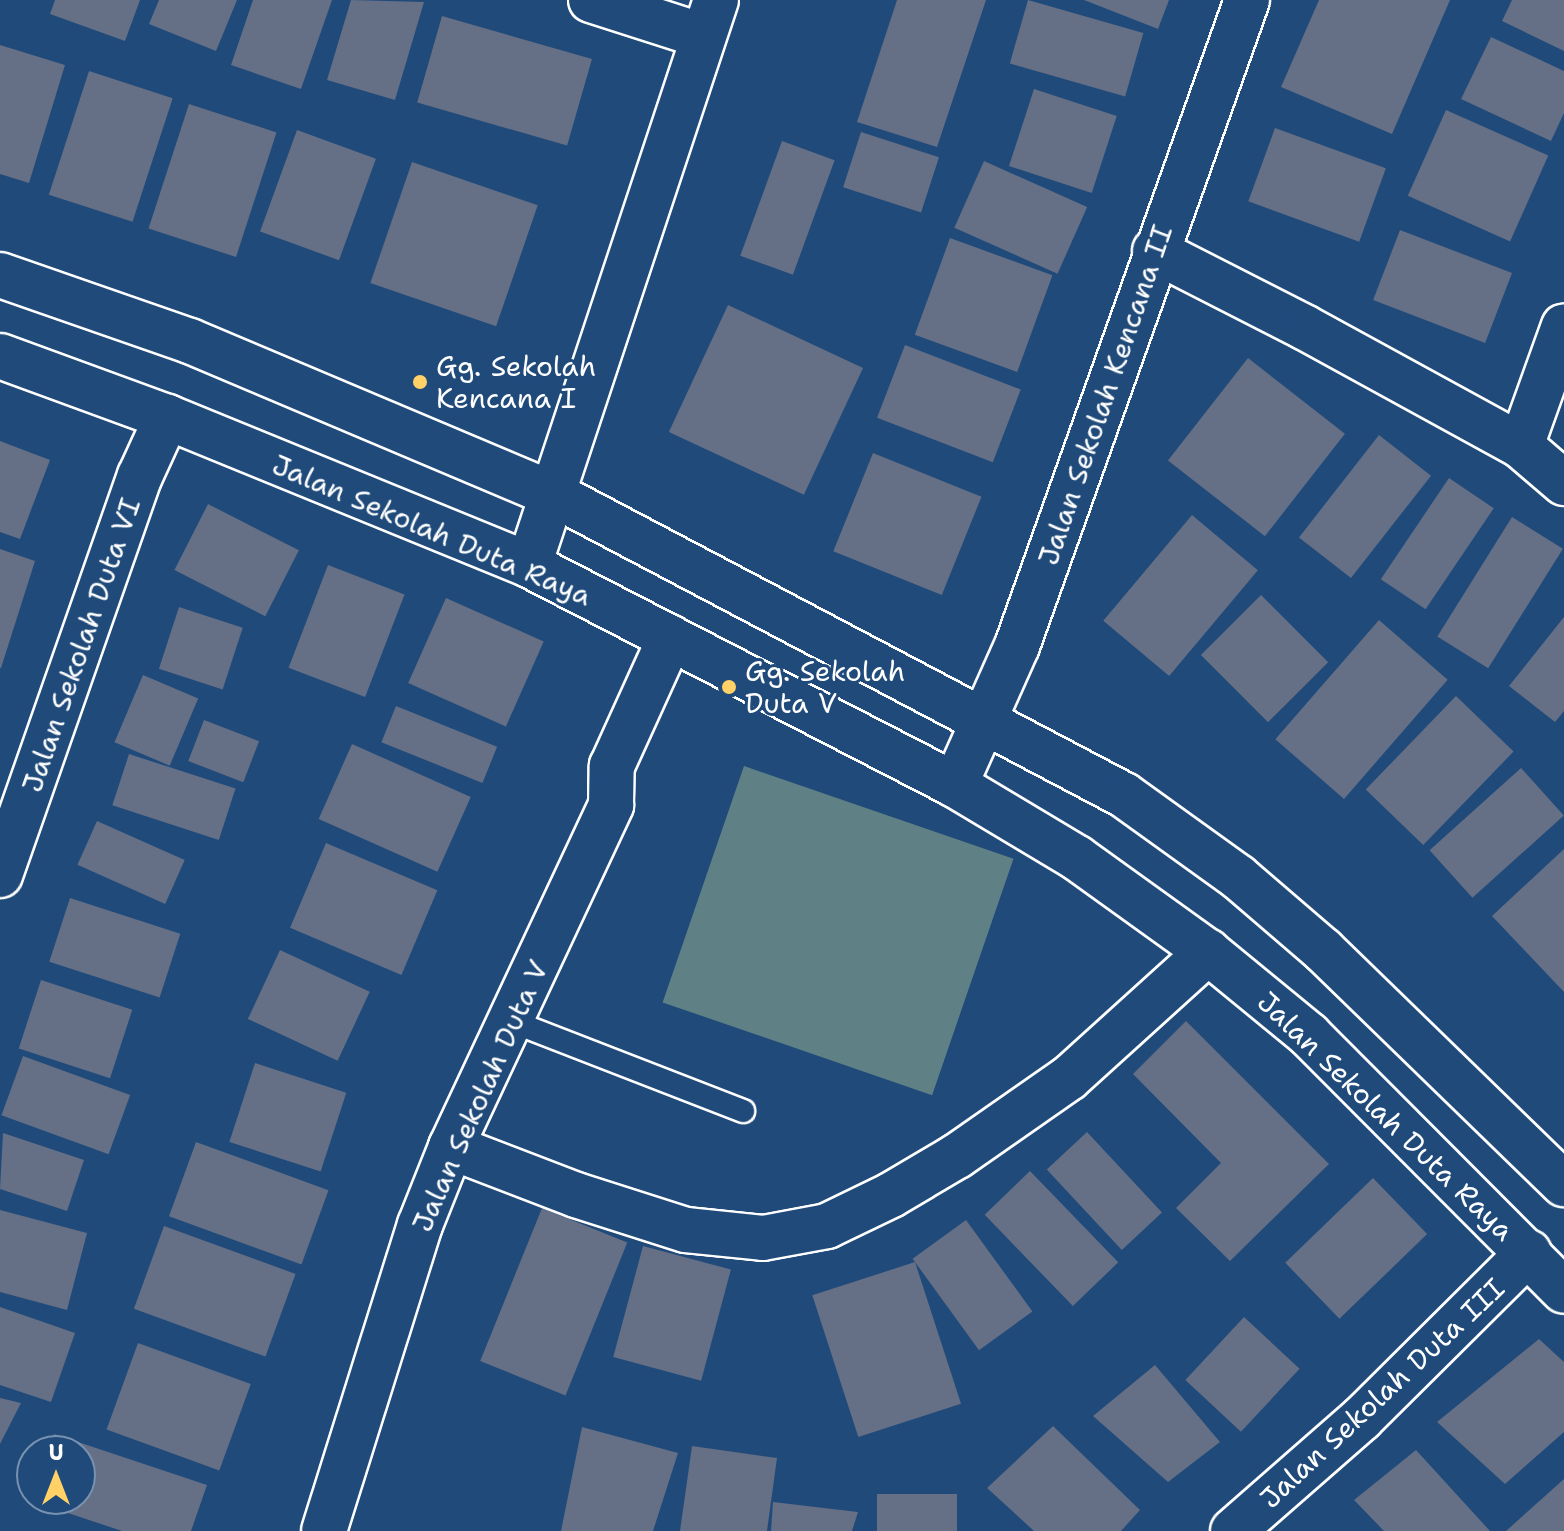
<!DOCTYPE html>
<style>
body{margin:0}
#map{position:relative;width:1564px;height:1531px;overflow:hidden;background:#1f4a7a;font-family:"Shantell Sans",sans-serif}
div>[style]{position:absolute}
.green>*{inset:0;background:#5f8186;transform-origin:0 0}
.building>*{inset:0;background:#656f85;transform-origin:0 0}
.roads{filter:drop-shadow(2px 0 #fff) drop-shadow(-2px 0 #fff) drop-shadow(0 2px #fff) drop-shadow(0 -2px #fff)}
.service>*{height:22px;margin:-11px;padding:0 11px;transform-origin:11px;border-radius:11px;background:#1f4a7a}
.minor>*{height:44px;margin:-22px;padding:0 22px;transform-origin:22px;border-radius:22px;background:#1f4a7a}
.tertiary>*{height:44px;margin:-22px;padding:0 22px;transform-origin:22px;border-radius:22px;background:#1f4a7a}
.dots>*{width:22px;height:22px;translate:-50% -50%;box-sizing:border-box;border:4px solid #1f4a7a;border-radius:50%}
span{translate:-50% -50%;white-space:nowrap;text-align:center;line-height:1.15;-webkit-text-stroke:6px #1f4a7a;paint-order:stroke}
.poi-label{font-size:28px;color:#fff}
.left{translate:0 -50%;text-align:left}
.street-label{font-size:28px;color:#fff}
.north{position:absolute;left:16px;top:1435px;width:80px;height:80px;box-sizing:border-box;background:#1f4a7a;border:2px solid #7992af;border-radius:50%;rotate:0deg;font-size:22px;font-weight:700;line-height:32px;text-align:center;color:#fff}
.north::after{content:'';display:block;margin:auto;width:28px;height:36px;background:#ffd166;clip-path:polygon(50% 0,100% 100%,50% 72%,0 100%)}
</style>
<div id="map">
<div class="green">
<div style="left:744px;top:766px;width:285px;height:250px;rotate:19deg"></div>
</div>
<div class="building">
<div style="clip-path:polygon(55px 0,140px 0,125px 41px,50px 14px)"></div>
<div style="clip-path:polygon(159px 0,237px 0,216px 51px,149px 24px)"></div>
<div style="clip-path:polygon(253px 0,332px 0,301px 89px,231px 65px)"></div>
<div style="clip-path:polygon(351px 0,424px 2px,395px 100px,327px 80px)"></div>
<div style="clip-path:polygon(897px 0,986px 0,937px 147px,857px 122px)"></div>
<div style="left:1028px;top:0;width:120px;height:66px;rotate:16deg"></div>
<div style="clip-path:polygon(1084px 0,1169px 0,1158px 29px)"></div>
<div style="clip-path:polygon(1319px 0,1450px 0,1392px 134px,1281px 87px)"></div>
<div style="clip-path:polygon(1512px 0,1564px 0,1564px 51px,1502px 21px)"></div>
<div style="left:442px;top:16px;width:156px;height:90px;rotate:16deg"></div>
<div style="clip-path:polygon(1491px 37px,1564px 71px,1564px 113px,1551px 141px,1461px 99px)"></div>
<div style="clip-path:polygon(0 45px,65px 65px,29px 183px,0 174px)"></div>
<div style="left:89px;top:71px;width:88px;height:130px;rotate:18deg"></div>
<div style="left:1034px;top:89px;width:87px;height:81px;rotate:18deg"></div>
<div style="left:189px;top:104px;width:92px;height:131px;rotate:18deg"></div>
<div style="left:1446px;top:110px;width:112px;height:94px;rotate:24deg"></div>
<div style="left:1275px;top:128px;width:118px;height:78px;rotate:20deg"></div>
<div style="left:297px;top:130px;width:84px;height:108px;rotate:20deg"></div>
<div style="left:861px;top:132px;width:82px;height:58px;rotate:18deg"></div>
<div style="left:782px;top:141px;width:56px;height:122px;rotate:20deg"></div>
<div style="left:984px;top:161px;width:113px;height:73px;rotate:24deg"></div>
<div style="left:412px;top:162px;width:133px;height:128px;rotate:19deg"></div>
<div style="left:1400px;top:230px;width:120px;height:75px;rotate:21deg"></div>
<div style="left:950px;top:238px;width:109px;height:103px;rotate:20deg"></div>
<div style="left:728px;top:305px;width:149px;height:140px;rotate:25deg"></div>
<div style="left:905px;top:345px;width:124px;height:78px;rotate:21deg"></div>
<div style="left:1248px;top:358px;width:123px;height:130px;rotate:38deg"></div>
<div style="left:1379px;top:435px;width:66px;height:130px;rotate:38deg"></div>
<div style="clip-path:polygon(0 441px,50px 460px,20px 539px,0 532px)"></div>
<div style="left:873px;top:453px;width:117px;height:106px;rotate:22deg"></div>
<div style="left:1449px;top:478px;width:54px;height:122px;rotate:34deg"></div>
<div style="left:208px;top:504px;width:102px;height:74px;rotate:27deg"></div>
<div style="left:1192px;top:515px;width:86px;height:138px;rotate:40deg"></div>
<div style="left:1512px;top:517px;width:60px;height:141px;rotate:32deg"></div>
<div style="clip-path:polygon(0 549px,35px 561px,1px 668px,0 668px)"></div>
<div style="left:328px;top:565px;width:82px;height:110px;rotate:21deg"></div>
<div style="left:1261px;top:595px;width:95px;height:85px;rotate:45deg"></div>
<div style="left:446px;top:598px;width:107px;height:93px;rotate:24deg"></div>
<div style="left:179px;top:607px;width:67px;height:65px;rotate:18deg"></div>
<div style="clip-path:polygon(1564px 617px,1564px 711px,1555px 722px,1509px 686px)"></div>
<div style="left:1379px;top:620px;width:91px;height:158px;rotate:41deg"></div>
<div style="left:143px;top:675px;width:60px;height:73px;rotate:23deg"></div>
<div style="left:1456px;top:696px;width:80px;height:130px;rotate:44deg"></div>
<div style="left:396px;top:706px;width:109px;height:39px;rotate:22deg"></div>
<div style="left:204px;top:720px;width:59px;height:44px;rotate:21deg"></div>
<div style="left:352px;top:744px;width:130px;height:82px;rotate:24deg"></div>
<div style="left:129px;top:754px;width:112px;height:54px;rotate:18deg"></div>
<div style="left:1521px;top:768px;width:64px;height:123px;rotate:48deg"></div>
<div style="left:97px;top:821px;width:96px;height:48px;rotate:24deg"></div>
<div style="left:326px;top:843px;width:121px;height:92px;rotate:23deg"></div>
<div style="clip-path:polygon(1564px 849px,1564px 992px,1492px 916px)"></div>
<div style="left:70px;top:898px;width:116px;height:67px;rotate:18deg"></div>
<div style="left:280px;top:950px;width:99px;height:76px;rotate:25deg"></div>
<div style="left:41px;top:980px;width:96px;height:72px;rotate:18deg"></div>
<div style="clip-path:polygon(1186px 1021px,1329px 1164px,1230px 1261px,1176px 1208px,1221px 1163px,1133px 1074px)"></div>
<div style="left:23px;top:1056px;width:114px;height:63px;rotate:20deg"></div>
<div style="left:255px;top:1063px;width:96px;height:83px;rotate:18deg"></div>
<div style="left:1087px;top:1132px;width:110px;height:55px;rotate:47deg"></div>
<div style="clip-path:polygon(3px 1133px,84px 1160px,67px 1211px,0 1189px)"></div>
<div style="left:196px;top:1142px;width:141px;height:79px;rotate:20deg"></div>
<div style="left:1030px;top:1171px;width:127px;height:63px;rotate:46deg"></div>
<div style="left:1373px;top:1178px;width:78px;height:122px;rotate:46deg"></div>
<div style="left:542px;top:1208px;width:92px;height:165px;rotate:22deg"></div>
<div style="clip-path:polygon(0 1210px,87px 1233px,67px 1310px,0 1292px)"></div>
<div style="left:966px;top:1220px;width:113px;height:66px;rotate:54deg"></div>
<div style="left:164px;top:1226px;width:140px;height:88px;rotate:20deg"></div>
<div style="left:643px;top:1246px;width:91px;height:115px;rotate:15deg"></div>
<div style="left:915px;top:1262px;width:149px;height:108px;rotate:72deg"></div>
<div style="clip-path:polygon(0 1307px,75px 1333px,51px 1402px,0 1385px)"></div>
<div style="left:1244px;top:1317px;width:76px;height:86px;rotate:43deg"></div>
<div style="clip-path:polygon(1539px 1339px,1564px 1362px,1564px 1432px,1505px 1484px,1437px 1422px)"></div>
<div style="left:138px;top:1343px;width:120px;height:92px;rotate:20deg"></div>
<div style="clip-path:polygon(1155px 1365px,1220px 1442px,1168px 1482px,1093px 1416px)"></div>
<div style="clip-path:polygon(0 1398px,21px 1403px,0 1444px)"></div>
<div style="clip-path:polygon(1053px 1426px,1140px 1510px,1121px 1531px,1034px 1531px,987px 1488px)"></div>
<div style="clip-path:polygon(582px 1427px,678px 1453px,653px 1531px,561px 1531px)"></div>
<div style="clip-path:polygon(54px 1434px,207px 1485px,191px 1531px,122px 1531px,29px 1500px,80px 1499px,80px 1451px,48px 1451px)"></div>
<div style="clip-path:polygon(692px 1446px,777px 1458px,767px 1531px,680px 1531px)"></div>
<div style="clip-path:polygon(1416px 1450px,1490px 1531px,1384px 1531px,1354px 1500px)"></div>
<div style="clip-path:polygon(1564px 1479px,1564px 1531px,1506px 1531px)"></div>
<div style="left:877px;top:1494px;width:80px;height:37px"></div>
<div style="clip-path:polygon(773px 1502px,858px 1512px,852px 1531px,771px 1531px)"></div>
</div>
<div class="roads">
<div class="service">
<div style="left:511px;top:1021px;width:249px;rotate:21.2deg"></div>
</div>
<div class="minor">
<div style="left:591px;top:0;width:118px;rotate:17.8deg"></div>
<div style="left:1155px;top:251px;width:167px;rotate:27deg"></div>
<div style="left:1304px;top:327px;width:247px;rotate:28.7deg"></div>
<div style="left:1521px;top:446px;width:57px;rotate:40.7deg"></div>
<div style="left:1521px;top:446px;width:127px;rotate:-70.3deg"></div>
<div style="left:529px;top:565px;width:595px;rotate:-71.69deg"></div>
<div style="left:955px;top:785px;width:152px;rotate:-66deg"></div>
<div style="left:1017px;top:646px;width:686px;rotate:-70.4deg"></div>
<div style="left:0;top:875px;width:423px;rotate:-70.7deg"></div>
<div style="left:140px;top:476px;width:65px;rotate:-65.4deg"></div>
<div style="left:451px;top:1147px;width:134px;rotate:21deg"></div>
<div style="left:576px;top:1195px;width:115px;rotate:17.7deg"></div>
<div style="left:686px;top:1230px;width:77px;rotate:5.9deg"></div>
<div style="left:763px;top:1238px;width:65px;rotate:-10.6deg"></div>
<div style="left:827px;top:1226px;width:71px;rotate:-25.8deg"></div>
<div style="left:891px;top:1195px;width:77px;rotate:-30.6deg"></div>
<div style="left:957px;top:1156px;width:136px;rotate:-34.9deg"></div>
<div style="left:1069px;top:1078px;width:188px;rotate:-42.2deg"></div>
<div style="left:324px;top:1531px;width:321px;rotate:-72.6deg"></div>
<div style="left:420px;top:1225px;width:84px;rotate:-68.3deg"></div>
<div style="left:451px;top:1147px;width:378px;rotate:-64.9deg"></div>
<div style="left:611px;top:805px;width:39px;rotate:-89deg"></div>
<div style="left:612px;top:766px;width:141px;rotate:-65.6deg"></div>
<div style="left:1233px;top:1531px;width:171px;rotate:-41.2deg"></div>
<div style="left:1362px;top:1418px;width:235px;rotate:-44.8deg"></div>
</div>
<div class="tertiary">
<div style="left:0;top:275px;width:201px;rotate:19.2deg"></div>
<div style="left:190px;top:341px;width:394px;rotate:22.9deg"></div>
<div style="left:553px;top:494px;width:645px;rotate:27.8deg"></div>
<div style="left:1124px;top:795px;width:140px;rotate:35.7deg"></div>
<div style="left:1238px;top:877px;width:112px;rotate:40.7deg"></div>
<div style="left:1323px;top:950px;width:336px;rotate:44.2deg"></div>
<div style="left:0;top:356px;width:178px;rotate:20.1deg"></div>
<div style="left:167px;top:417px;width:391px;rotate:22.2deg"></div>
<div style="left:529px;top:565px;width:479px;rotate:27.3deg"></div>
<div style="left:955px;top:785px;width:142px;rotate:30.9deg"></div>
<div style="left:1077px;top:858px;width:161px;rotate:35.7deg"></div>
<div style="left:1208px;top:952px;width:131px;rotate:39.4deg"></div>
<div style="left:1309px;top:1035px;width:361px;rotate:45.1deg"></div>
</div>
</div>
<div class="dots">
<div style="left:420px;top:382px;background:#ffd166"></div>
<div style="left:729px;top:687px;background:#ffd166"></div>
</div>
<div class="poi-label">
<span class="left" style="left:436px;top:382px">Gg. Sekolah<br>Kencana I</span>
<span class="left" style="left:745px;top:687px">Gg. Sekolah<br>Duta V</span>
</div>
<div class="street-label">
<span style="left:1105px;top:395px;rotate:-71deg">Jalan Sekolah Kencana II</span>
<span style="left:432px;top:530px;rotate:23deg">Jalan Sekolah Duta Raya</span>
<span style="left:81px;top:645px;rotate:-71deg">Jalan Sekolah Duta VI</span>
<span style="left:480px;top:1096px;rotate:-66deg">Jalan Sekolah Duta V</span>
<span style="left:1386px;top:1116px;rotate:44deg">Jalan Sekolah Duta Raya</span>
<span style="left:1382px;top:1393px;rotate:-43deg">Jalan Sekolah Duta III</span>
</div>
<div class="north">U</div>
</div>
